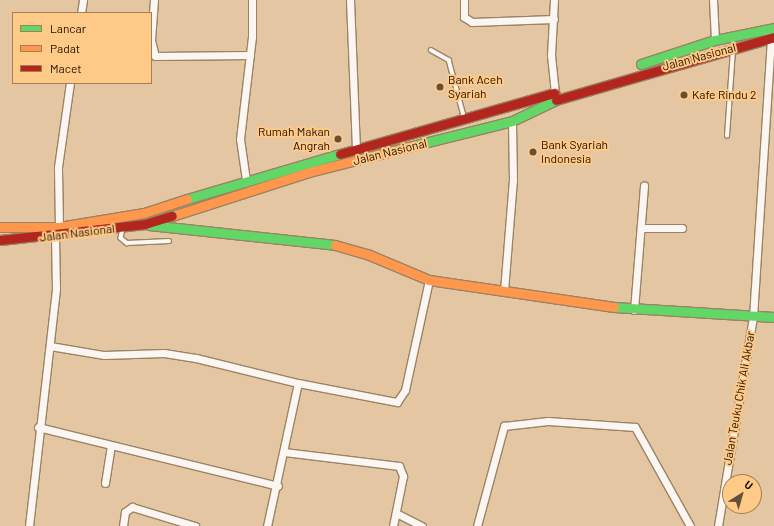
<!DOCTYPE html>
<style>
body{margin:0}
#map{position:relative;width:774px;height:526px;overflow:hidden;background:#e4c6a2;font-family:Barlow,sans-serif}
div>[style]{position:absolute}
.roads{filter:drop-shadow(1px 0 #9a8364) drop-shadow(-1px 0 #9a8364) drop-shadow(0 1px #9a8364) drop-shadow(0 -1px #9a8364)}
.lane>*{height:3.5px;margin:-1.75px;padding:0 1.75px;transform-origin:1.75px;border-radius:1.75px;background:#fbf6f1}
.street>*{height:7px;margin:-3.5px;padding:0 3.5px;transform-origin:3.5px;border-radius:3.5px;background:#fbf6f1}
.fast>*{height:9px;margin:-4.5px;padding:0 4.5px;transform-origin:4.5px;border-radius:4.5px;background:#63d668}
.slow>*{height:9px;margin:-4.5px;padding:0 4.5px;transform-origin:4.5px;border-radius:4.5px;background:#ff974d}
.jam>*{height:9px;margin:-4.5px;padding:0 4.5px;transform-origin:4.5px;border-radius:4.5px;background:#b3261e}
.dots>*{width:11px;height:11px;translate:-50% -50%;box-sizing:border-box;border:2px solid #ffc987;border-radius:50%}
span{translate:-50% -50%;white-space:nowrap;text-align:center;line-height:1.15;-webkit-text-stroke:4px #ffc987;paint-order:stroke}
.street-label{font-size:12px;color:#1f1000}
.poi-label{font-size:12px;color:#1f1000}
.left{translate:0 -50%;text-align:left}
.right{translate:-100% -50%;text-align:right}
.legend{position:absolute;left:12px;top:12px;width:140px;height:72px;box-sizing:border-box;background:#ffc987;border:1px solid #a57f51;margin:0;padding:5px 7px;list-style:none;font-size:12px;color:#1f1000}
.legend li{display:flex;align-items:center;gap:8px;height:20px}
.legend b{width:20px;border:1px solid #a57f51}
.north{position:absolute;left:722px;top:474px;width:40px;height:40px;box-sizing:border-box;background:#ffc987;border:1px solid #a57f51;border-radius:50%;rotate:37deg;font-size:11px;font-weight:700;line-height:16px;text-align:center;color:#1f1000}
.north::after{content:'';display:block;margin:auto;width:14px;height:18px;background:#645039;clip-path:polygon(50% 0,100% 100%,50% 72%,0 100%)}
</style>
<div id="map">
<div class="roads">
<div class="lane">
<div style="left:431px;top:50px;width:21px;rotate:29deg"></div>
<div style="left:449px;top:60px;width:58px;rotate:75deg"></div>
<div style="left:727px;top:136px;width:85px;rotate:-86deg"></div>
<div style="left:123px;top:229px;width:9px;rotate:103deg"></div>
<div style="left:121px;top:238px;width:8px;rotate:40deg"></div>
<div style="left:127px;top:243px;width:42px;rotate:-2.7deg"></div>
</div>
<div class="street">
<div style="left:154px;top:0;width:40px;rotate:94.3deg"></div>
<div style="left:151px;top:40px;width:16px;rotate:76deg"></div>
<div style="left:155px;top:56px;width:95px;rotate:-0.6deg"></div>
<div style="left:350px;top:0;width:149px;rotate:87.7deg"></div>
<div style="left:464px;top:0;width:17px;rotate:90deg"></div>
<div style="left:464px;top:17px;width:9px;rotate:32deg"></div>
<div style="left:472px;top:22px;width:82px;rotate:-2.1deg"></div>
<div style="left:554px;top:0;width:55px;rotate:93.1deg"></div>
<div style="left:551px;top:55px;width:38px;rotate:84deg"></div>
<div style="left:713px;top:0;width:40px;rotate:87.1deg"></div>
<div style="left:81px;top:13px;width:13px;rotate:-81deg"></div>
<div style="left:246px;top:180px;width:41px;rotate:-98.3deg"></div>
<div style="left:240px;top:139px;width:103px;rotate:-83.3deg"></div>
<div style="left:252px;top:37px;width:37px;rotate:-90deg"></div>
<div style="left:59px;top:227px;width:60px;rotate:-91deg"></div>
<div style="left:58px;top:167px;width:85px;rotate:-81.9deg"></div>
<div style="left:642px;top:228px;width:40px"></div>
<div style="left:504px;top:291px;width:111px;rotate:-85.4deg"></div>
<div style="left:513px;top:180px;width:59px;rotate:-91deg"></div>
<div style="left:634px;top:310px;width:125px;rotate:-85.4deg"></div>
<div style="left:50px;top:346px;width:55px;rotate:9.5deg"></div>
<div style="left:104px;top:355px;width:60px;rotate:-1.9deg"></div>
<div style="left:164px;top:353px;width:32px;rotate:9deg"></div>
<div style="left:196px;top:358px;width:105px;rotate:13.8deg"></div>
<div style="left:298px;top:383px;width:101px;rotate:10.9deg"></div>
<div style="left:397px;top:402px;width:14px;rotate:-56deg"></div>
<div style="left:405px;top:390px;width:113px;rotate:-77.7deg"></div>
<div style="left:38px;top:427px;width:247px;rotate:13.8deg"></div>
<div style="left:284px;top:452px;width:116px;rotate:6.9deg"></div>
<div style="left:399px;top:466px;width:11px;rotate:68deg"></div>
<div style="left:403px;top:476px;width:51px;rotate:101.3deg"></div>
<div style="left:105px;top:483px;width:37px;rotate:-81deg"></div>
<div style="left:396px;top:513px;width:29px;rotate:27deg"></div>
<div style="left:29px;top:526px;width:239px;rotate:-83.5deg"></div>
<div style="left:56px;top:289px;width:52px;rotate:-91.1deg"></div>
<div style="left:123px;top:526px;width:14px;rotate:-82deg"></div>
<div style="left:125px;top:512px;width:9px;rotate:-36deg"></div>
<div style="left:132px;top:507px;width:66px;rotate:16.8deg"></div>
<div style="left:267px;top:526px;width:146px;rotate:-77.8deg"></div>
<div style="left:477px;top:526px;width:104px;rotate:-74.9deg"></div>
<div style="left:504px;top:426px;width:44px;rotate:-6.5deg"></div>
<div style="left:548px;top:421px;width:87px;rotate:3.9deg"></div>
<div style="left:635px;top:427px;width:113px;rotate:60.9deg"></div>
<div style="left:718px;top:526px;width:212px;rotate:-80.5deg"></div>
<div style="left:753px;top:317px;width:279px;rotate:-86.3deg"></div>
</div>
<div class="fast">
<div style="left:641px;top:64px;width:78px;rotate:-18deg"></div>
<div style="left:715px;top:40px;width:60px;rotate:-11.5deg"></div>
<div style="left:412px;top:146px;width:103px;rotate:-14deg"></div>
<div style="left:512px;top:121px;width:49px;rotate:-25.5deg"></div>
<div style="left:187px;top:199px;width:159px;rotate:-16.4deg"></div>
<div style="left:149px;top:225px;width:187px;rotate:6.1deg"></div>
<div style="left:614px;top:307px;width:160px;rotate:3.6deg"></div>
</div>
<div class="slow">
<div style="left:172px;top:216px;width:144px;rotate:-17.8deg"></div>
<div style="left:309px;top:172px;width:106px;rotate:-14.2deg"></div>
<div style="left:0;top:227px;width:59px"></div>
<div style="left:59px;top:227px;width:86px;rotate:-9.4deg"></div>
<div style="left:144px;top:213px;width:45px;rotate:-18deg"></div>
<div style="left:335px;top:245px;width:33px;rotate:16deg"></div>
<div style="left:367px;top:254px;width:67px;rotate:22.8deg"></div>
<div style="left:429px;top:280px;width:187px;rotate:8.3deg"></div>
</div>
<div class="jam">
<div style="left:556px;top:100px;width:227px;rotate:-16.1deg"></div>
<div style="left:340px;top:154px;width:223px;rotate:-15.9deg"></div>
<div style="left:0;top:240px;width:146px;rotate:-6.3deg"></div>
<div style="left:145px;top:224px;width:28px;rotate:-17deg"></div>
</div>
</div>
<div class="dots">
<div style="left:440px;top:87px;background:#645039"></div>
<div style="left:684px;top:95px;background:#645039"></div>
<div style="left:338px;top:139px;background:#645039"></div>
<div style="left:533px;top:152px;background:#645039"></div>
</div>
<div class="street-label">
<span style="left:699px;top:57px;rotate:-15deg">Jalan Nasional</span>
<span style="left:390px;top:152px;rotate:-14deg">Jalan Nasional</span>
<span style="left:77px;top:233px;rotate:-7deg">Jalan Nasional</span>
<span style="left:739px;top:398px;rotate:-80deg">Jalan Teuku Chik Ali Akbar</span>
</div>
<div class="poi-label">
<span class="left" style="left:448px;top:87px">Bank Aceh<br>Syariah</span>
<span class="left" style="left:692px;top:95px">Kafe Rindu 2</span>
<span class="right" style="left:330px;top:139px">Rumah Makan<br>Angrah</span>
<span class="left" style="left:541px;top:152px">Bank Syariah<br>Indonesia</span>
</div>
<ul class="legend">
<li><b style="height:5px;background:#63d668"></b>Lancar</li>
<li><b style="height:5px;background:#ff974d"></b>Padat</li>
<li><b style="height:5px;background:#b3261e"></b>Macet</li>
</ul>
<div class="north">U</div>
</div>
